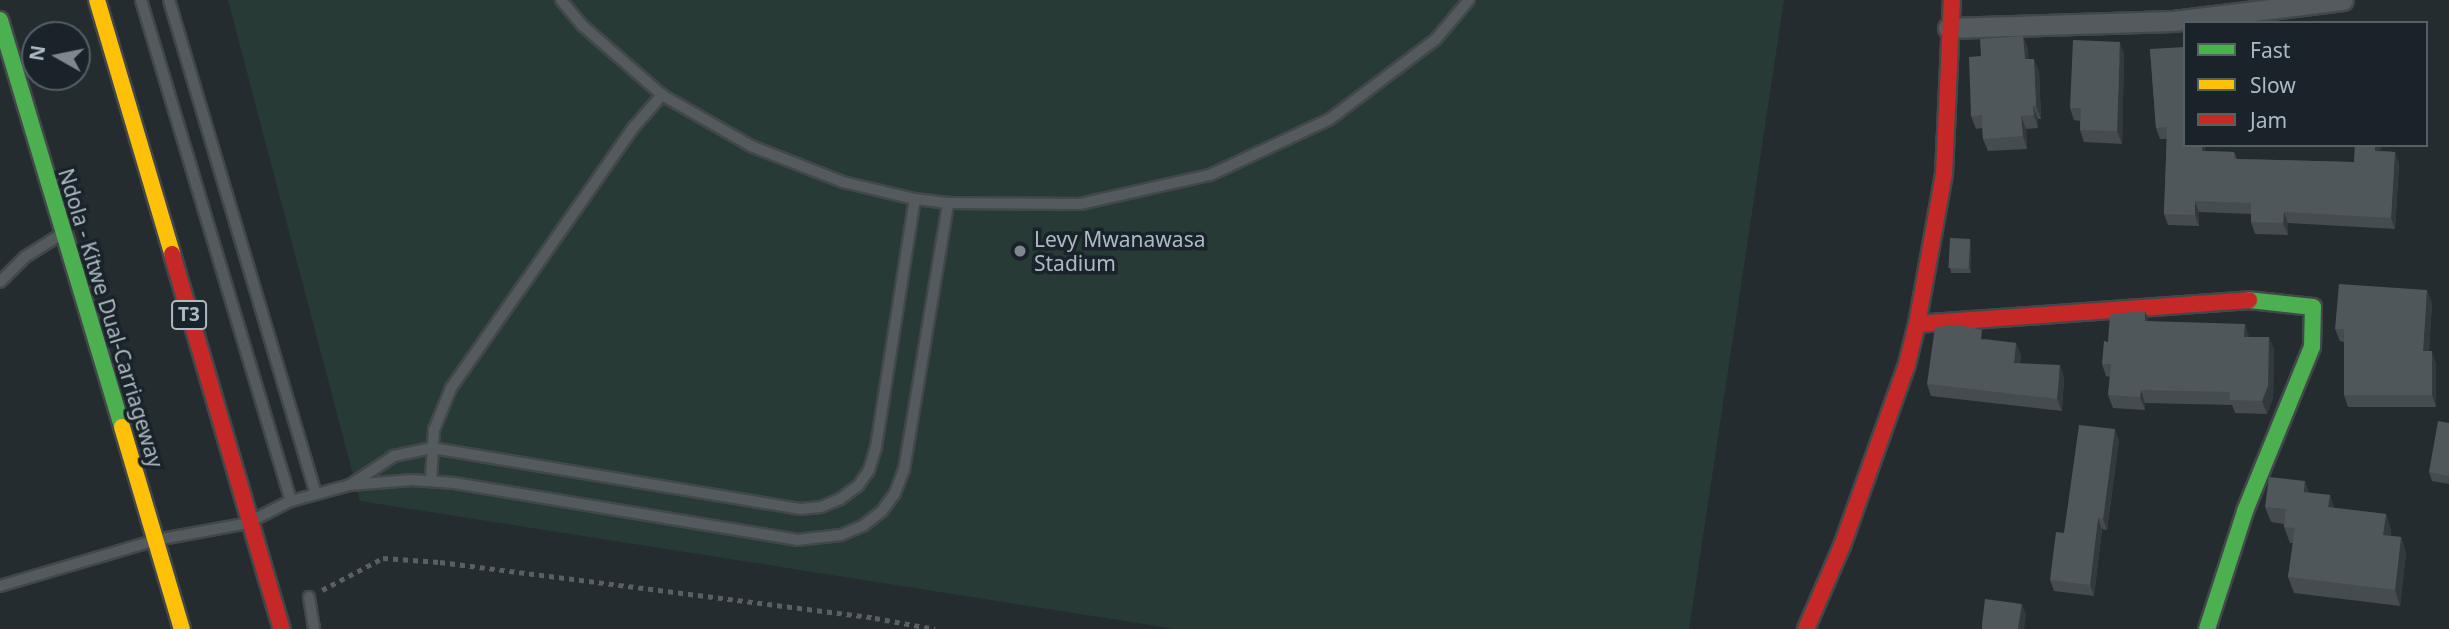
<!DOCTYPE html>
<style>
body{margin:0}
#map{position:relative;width:2449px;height:629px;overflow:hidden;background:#252c30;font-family:"Noto Sans",sans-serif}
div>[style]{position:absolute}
.green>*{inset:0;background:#283a36}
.path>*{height:4.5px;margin-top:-2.25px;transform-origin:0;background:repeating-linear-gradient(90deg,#595f62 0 5px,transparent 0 10px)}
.roads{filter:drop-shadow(2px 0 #42474a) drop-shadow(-2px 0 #42474a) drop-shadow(0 2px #42474a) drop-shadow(0 -2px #42474a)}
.lane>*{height:10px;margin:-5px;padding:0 5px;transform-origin:5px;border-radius:5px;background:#555a5e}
.street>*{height:19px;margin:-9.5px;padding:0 9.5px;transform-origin:9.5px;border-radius:9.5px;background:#555a5e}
.fast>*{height:16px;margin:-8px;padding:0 8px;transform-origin:8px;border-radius:8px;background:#4caf50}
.slow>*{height:16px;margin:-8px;padding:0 8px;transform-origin:8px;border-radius:8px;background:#ffc107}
.jam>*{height:16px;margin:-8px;padding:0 8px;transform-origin:8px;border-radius:8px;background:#c62828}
.wall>*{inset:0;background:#454b4f}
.shaded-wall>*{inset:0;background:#333a3d}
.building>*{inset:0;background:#50575b;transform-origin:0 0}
.dots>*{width:19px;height:19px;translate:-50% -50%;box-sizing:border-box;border:4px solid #192329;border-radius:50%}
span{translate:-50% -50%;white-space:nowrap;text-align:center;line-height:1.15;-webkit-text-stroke:7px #192329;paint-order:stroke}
.shield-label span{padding:2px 5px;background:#192329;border:2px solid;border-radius:5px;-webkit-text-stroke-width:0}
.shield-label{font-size:19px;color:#aebac1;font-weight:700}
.poi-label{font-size:21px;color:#aebac1}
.left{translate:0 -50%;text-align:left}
.street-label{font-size:21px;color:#aebac1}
.legend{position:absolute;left:2183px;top:21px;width:245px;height:126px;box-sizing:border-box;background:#192329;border:2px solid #555f66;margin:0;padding:9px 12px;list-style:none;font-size:21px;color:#aebac1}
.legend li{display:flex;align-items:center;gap:14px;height:35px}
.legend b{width:35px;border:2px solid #555f66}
.north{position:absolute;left:21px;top:21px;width:70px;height:70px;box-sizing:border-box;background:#192329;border:2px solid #555f66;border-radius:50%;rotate:279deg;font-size:19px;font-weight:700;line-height:28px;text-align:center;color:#aebac1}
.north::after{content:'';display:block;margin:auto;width:24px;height:32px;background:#7e888e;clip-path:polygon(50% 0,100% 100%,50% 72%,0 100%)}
</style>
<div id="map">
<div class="green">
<div style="clip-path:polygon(228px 0,1784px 0,1689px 629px,1176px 629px,360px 501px)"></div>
</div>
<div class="path">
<div style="left:322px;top:590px;width:69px;rotate:-27.7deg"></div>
<div style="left:383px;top:558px;width:57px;rotate:4deg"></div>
<div style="left:440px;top:562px;width:439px;rotate:7.3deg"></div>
<div style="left:875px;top:618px;width:61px;rotate:10.4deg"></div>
</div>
<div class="roads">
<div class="lane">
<div style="left:141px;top:0;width:523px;rotate:73.33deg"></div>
<div style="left:169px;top:0;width:515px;rotate:73.43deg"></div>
<div style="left:561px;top:0;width:34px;rotate:50deg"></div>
<div style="left:583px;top:26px;width:105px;rotate:41.1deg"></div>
<div style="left:662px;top:95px;width:103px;rotate:29.8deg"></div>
<div style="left:751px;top:146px;width:99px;rotate:21.4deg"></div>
<div style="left:843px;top:182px;width:74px;rotate:13.3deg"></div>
<div style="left:915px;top:199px;width:33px;rotate:7deg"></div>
<div style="left:948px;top:203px;width:132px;rotate:0.4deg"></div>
<div style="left:1080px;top:204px;width:133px;rotate:-12.6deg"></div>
<div style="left:1210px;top:175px;width:132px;rotate:-25deg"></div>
<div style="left:1330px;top:119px;width:133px;rotate:-37deg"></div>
<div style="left:1436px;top:39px;width:51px;rotate:-49.8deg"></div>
<div style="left:0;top:282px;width:35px;rotate:-45deg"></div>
<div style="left:25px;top:257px;width:38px;rotate:-32deg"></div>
<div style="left:431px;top:480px;width:50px;rotate:-86.6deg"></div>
<div style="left:434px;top:430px;width:45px;rotate:-68deg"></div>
<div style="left:451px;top:388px;width:319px;rotate:-55deg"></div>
<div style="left:634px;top:127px;width:43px;rotate:-48.8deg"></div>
<div style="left:350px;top:485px;width:53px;rotate:-33.4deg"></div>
<div style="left:394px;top:456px;width:39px;rotate:-12deg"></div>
<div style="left:432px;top:448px;width:374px;rotate:9.4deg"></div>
<div style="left:801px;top:509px;width:20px;rotate:-6deg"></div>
<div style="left:821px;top:507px;width:21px;rotate:-23deg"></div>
<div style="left:840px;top:499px;width:22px;rotate:-36deg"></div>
<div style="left:858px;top:486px;width:19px;rotate:-55deg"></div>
<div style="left:869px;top:470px;width:24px;rotate:-73deg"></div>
<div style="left:876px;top:447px;width:251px;rotate:-81.1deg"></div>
<div style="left:257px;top:518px;width:38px;rotate:-27deg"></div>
<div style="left:291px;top:501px;width:61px;rotate:-15.2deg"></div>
<div style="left:350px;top:485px;width:62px;rotate:-4.6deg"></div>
<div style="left:412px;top:480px;width:42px;rotate:4.1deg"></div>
<div style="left:454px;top:483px;width:348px;rotate:9.4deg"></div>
<div style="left:797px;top:540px;width:44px;rotate:-6.5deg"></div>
<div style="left:841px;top:535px;width:25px;rotate:-23deg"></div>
<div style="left:864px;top:525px;width:23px;rotate:-38deg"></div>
<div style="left:882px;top:511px;width:22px;rotate:-54deg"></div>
<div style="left:895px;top:493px;width:25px;rotate:-69deg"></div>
<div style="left:904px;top:470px;width:271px;rotate:-80.6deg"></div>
<div style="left:0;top:586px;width:163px;rotate:-16.4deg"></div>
<div style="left:156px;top:540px;width:88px;rotate:-10.4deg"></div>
<div style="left:309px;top:597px;width:32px;rotate:81deg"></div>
</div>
<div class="street">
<div style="left:1948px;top:28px;width:225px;rotate:-1.8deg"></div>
<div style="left:2173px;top:21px;width:171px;rotate:-7deg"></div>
</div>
<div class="fast">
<div style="left:0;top:20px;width:425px;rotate:73.3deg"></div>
<div style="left:2207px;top:629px;width:124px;rotate:-72.1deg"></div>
<div style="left:2245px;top:511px;width:177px;rotate:-67.8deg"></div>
<div style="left:2312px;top:347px;width:40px;rotate:-88.6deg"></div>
<div style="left:2313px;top:307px;width:64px;rotate:-173.8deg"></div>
</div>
<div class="slow">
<div style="left:97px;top:0;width:265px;rotate:73.5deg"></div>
<div style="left:122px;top:427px;width:211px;rotate:73.5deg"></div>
</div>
<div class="jam">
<div style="left:172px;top:254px;width:391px;rotate:73.7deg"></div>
<div style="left:1917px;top:324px;width:333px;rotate:-4.1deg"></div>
<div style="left:1806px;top:629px;width:90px;rotate:-66.6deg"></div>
<div style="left:1842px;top:546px;width:193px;rotate:-70.3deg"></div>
<div style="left:1907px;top:364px;width:41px;rotate:-76deg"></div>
<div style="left:1917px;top:324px;width:152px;rotate:-79.8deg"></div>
<div style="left:1944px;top:174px;width:174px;rotate:-87.4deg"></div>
</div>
</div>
<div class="wall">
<div style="clip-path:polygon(2023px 36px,2028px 49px,2028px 59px,2039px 71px,2041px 119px,2038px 119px,2038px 128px,2026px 129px,2027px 149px,1988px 151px,1983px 139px,1982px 128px,1976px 129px,1971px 116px,1981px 56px)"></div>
<div style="clip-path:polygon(2150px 49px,2205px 151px,2234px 152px,2237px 159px,2354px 162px,2355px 145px,2381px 145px,2380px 151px,2395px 152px,2399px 164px,2395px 229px,2288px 223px,2288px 235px,2255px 234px,2251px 222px,2251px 214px,2199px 212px,2199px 226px,2168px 225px,2164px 214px,2167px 139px,2160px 139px,2156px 128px)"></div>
<div style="clip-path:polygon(2124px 54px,2122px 144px,2084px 142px,2080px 130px,2080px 121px,2074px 120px,2070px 108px)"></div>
<div style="clip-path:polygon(1970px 239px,1971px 243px,1971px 273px,1951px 273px,1950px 268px)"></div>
<div style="clip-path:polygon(2432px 303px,2429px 351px,2436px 364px,2436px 407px,2348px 407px,2344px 395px,2344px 342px,2340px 341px,2335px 329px)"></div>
<div style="clip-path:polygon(2149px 321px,2249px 337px,2269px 337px,2274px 350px,2273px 398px,2267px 414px,2235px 413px,2232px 405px,2145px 403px,2145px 410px,2113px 408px,2108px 395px,2110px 377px,2106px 376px,2102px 364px,2108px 342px)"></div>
<div style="clip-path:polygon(1985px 339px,2016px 343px,2021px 355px,2020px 363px,2064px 377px,2062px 411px,1931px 396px,1927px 384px)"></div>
<div style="clip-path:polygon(2449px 423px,2449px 484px,2432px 481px,2429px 472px)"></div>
<div style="clip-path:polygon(2119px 440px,2107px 530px,2102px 529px,2094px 596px,2054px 591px,2050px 580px,2064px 533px)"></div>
<div style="clip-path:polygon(2309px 493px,2330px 495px,2334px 508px,2386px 514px,2391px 530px,2391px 536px,2401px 537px,2406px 553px,2400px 606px,2294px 593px,2288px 577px,2293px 543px,2290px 543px,2284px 527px,2284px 524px,2271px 522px,2265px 507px)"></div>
</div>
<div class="shaded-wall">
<div style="clip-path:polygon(2023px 36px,2028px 49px,2029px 72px,2025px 59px)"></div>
<div style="clip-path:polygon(2120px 42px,2124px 54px,2122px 144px,2117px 131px)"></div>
<div style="clip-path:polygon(2034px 59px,2039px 71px,2041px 119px,2036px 106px)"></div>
<div style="clip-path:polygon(2033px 106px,2038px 119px,2038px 128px,2034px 115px)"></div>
<div style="clip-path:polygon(2021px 116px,2026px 129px,2027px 149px,2023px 136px)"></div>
<div style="clip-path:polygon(2202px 145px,2205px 145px,2206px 162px,2202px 151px)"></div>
<div style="clip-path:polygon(2375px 145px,2381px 145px,2379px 162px,2375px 151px)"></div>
<div style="clip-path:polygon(2395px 152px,2399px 164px,2395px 229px,2391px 218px)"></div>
<div style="clip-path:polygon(2195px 201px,2199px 212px,2199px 226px,2195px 215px)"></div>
<div style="clip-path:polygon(2284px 212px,2288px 223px,2288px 235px,2283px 223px)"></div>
<div style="clip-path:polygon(1970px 239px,1971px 243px,1971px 273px,1969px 268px)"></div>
<div style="clip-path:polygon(2427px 290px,2432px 303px,2428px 364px,2423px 351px)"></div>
<div style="clip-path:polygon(2145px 311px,2150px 324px,2145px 321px)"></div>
<div style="clip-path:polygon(2245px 324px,2249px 336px,2249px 349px,2244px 337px)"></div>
<div style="clip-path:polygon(2269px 337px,2274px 350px,2273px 398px,2267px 414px,2262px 401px)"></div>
<div style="clip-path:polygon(2016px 343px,2021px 355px,2018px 375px,2014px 363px)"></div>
<div style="clip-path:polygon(2432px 351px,2436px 364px,2436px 407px,2432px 395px)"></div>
<div style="clip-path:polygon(2060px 365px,2064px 377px,2062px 411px,2057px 399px)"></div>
<div style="clip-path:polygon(2141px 390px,2145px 403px,2145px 410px,2140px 397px)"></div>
<div style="clip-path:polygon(2115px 429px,2119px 440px,2107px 530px,2103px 519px)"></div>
<div style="clip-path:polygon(2305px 481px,2311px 497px,2304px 492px)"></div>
<div style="clip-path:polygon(2330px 495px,2335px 511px,2328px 507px)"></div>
<div style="clip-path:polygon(2386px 514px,2391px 530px,2389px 551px,2383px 535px)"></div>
<div style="clip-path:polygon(2098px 518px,2102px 529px,2094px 596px,2090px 585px)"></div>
<div style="clip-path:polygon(2401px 537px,2406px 553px,2400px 606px,2395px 590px)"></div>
<div style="clip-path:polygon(2022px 604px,2026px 615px,2024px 629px,2018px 629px)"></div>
</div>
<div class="building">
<div style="clip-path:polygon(2023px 36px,2025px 59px,2034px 59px,2036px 106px,2033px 106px,2034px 115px,2021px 116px,2023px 136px,1983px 139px,1982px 115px,1971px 116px,1969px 57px,1981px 56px,1980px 39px)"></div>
<div style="clip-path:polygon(2073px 40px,2120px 42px,2117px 131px,2080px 130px,2081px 108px,2070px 108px)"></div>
<div style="clip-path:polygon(2185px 47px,2185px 145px,2202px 145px,2202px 151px,2234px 152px,2234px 159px,2354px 162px,2355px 145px,2375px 145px,2375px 151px,2395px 152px,2391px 218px,2284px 212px,2283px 223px,2251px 222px,2251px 203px,2195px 201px,2195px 215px,2164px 214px,2167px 127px,2156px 128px,2150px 49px)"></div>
<div style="left:1950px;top:238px;width:20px;height:30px;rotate:3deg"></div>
<div style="clip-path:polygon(2339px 284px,2427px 290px,2423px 351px,2432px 351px,2432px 395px,2344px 395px,2344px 329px,2335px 329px)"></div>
<div style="clip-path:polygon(2145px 311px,2145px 321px,2245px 324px,2244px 337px,2269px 337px,2268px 386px,2262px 401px,2230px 400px,2230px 392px,2141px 390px,2140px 397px,2108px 395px,2111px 364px,2102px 364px,2104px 341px,2108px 342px,2110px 314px)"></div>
<div style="clip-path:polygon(1960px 325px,1982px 330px,1981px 339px,2016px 343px,2014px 363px,2060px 365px,2057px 399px,1927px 384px,1935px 327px)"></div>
<div style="clip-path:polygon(2438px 421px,2449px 423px,2449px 476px,2429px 472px)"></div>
<div style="clip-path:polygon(2079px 425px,2115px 429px,2103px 519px,2098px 518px,2090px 585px,2050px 580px,2056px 532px,2064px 533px)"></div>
<div style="clip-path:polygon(2269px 477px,2305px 481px,2304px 492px,2330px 495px,2328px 507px,2386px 514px,2383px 535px,2401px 537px,2395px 590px,2288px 577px,2295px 528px,2284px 527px,2286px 509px,2265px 507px)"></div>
<div style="clip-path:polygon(1985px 599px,2022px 604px,2018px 629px,1982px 629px,1982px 624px)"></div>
</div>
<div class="dots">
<div style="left:1020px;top:251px;background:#7e888e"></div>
</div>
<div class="shield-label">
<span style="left:189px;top:315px">T3</span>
</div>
<div class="poi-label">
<span class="left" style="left:1034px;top:251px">Levy Mwanawasa<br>Stadium</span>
</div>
<div class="street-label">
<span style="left:111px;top:318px;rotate:73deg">Ndola - Kitwe Dual-Carriageway</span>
</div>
<ul class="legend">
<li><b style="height:9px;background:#4caf50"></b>Fast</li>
<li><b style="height:9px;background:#ffc107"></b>Slow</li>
<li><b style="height:9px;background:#c62828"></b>Jam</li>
</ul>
<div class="north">N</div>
</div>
